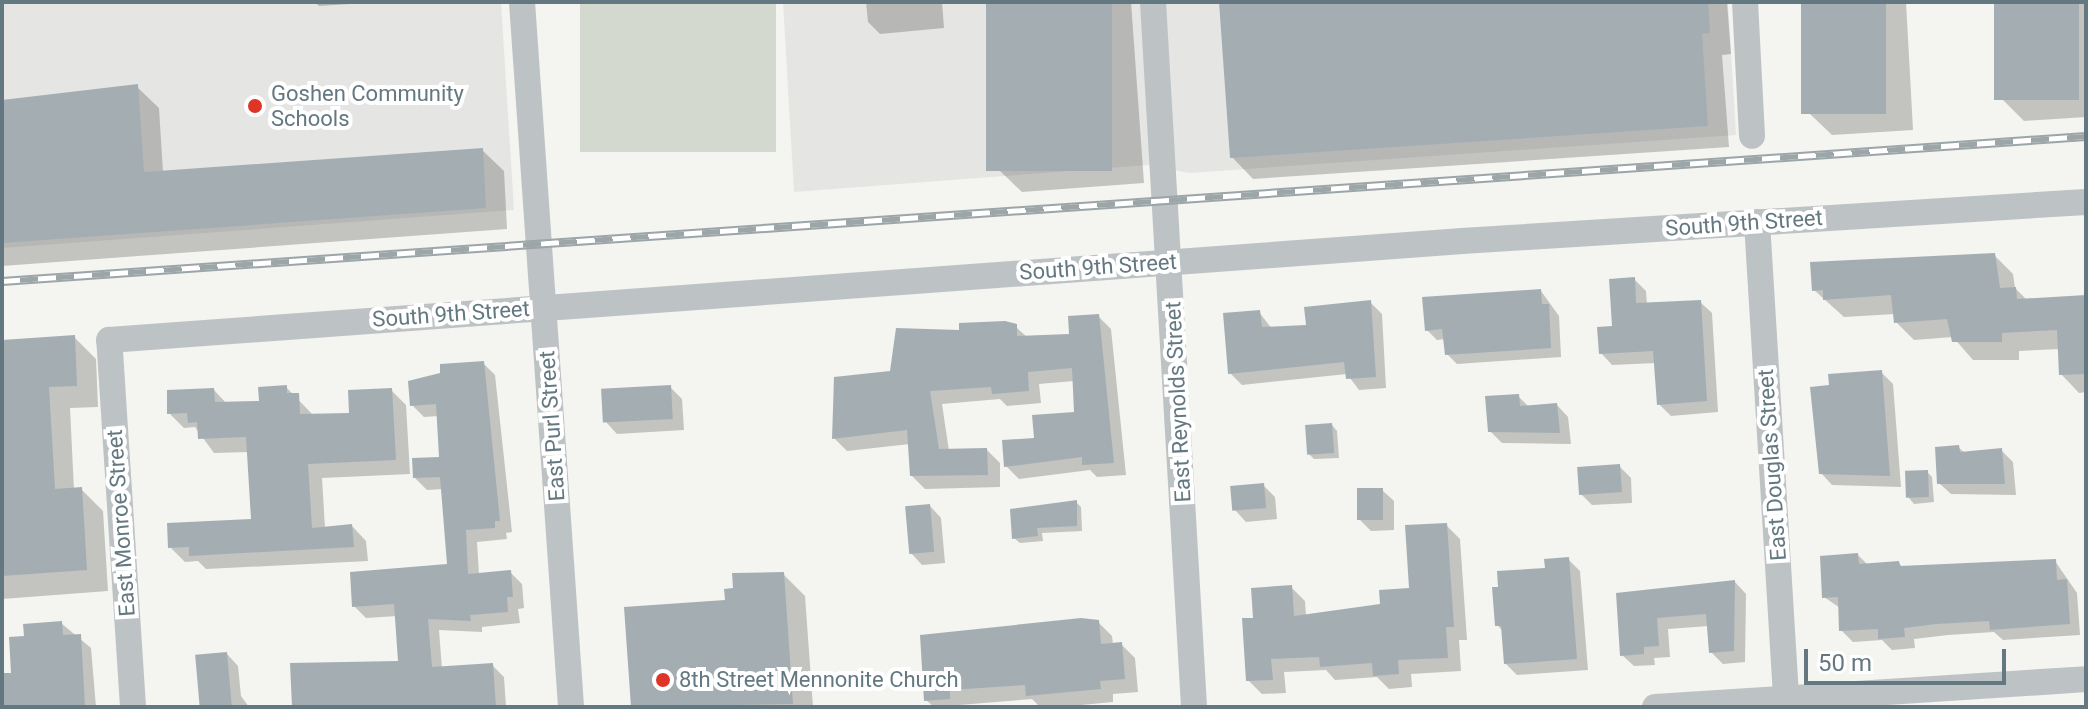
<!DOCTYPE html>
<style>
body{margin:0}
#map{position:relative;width:2088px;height:709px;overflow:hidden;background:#f4f4f0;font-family:Roboto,sans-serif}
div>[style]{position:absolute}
.built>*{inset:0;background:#e5e5e4}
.green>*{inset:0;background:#d4d9cf;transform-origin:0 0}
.shadow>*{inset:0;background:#0003}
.building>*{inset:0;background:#a4aeb2;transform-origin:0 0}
.street>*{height:26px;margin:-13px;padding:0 13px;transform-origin:13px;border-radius:13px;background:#bdc2c4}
.rail>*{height:9px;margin-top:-4.5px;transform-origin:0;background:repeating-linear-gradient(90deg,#fff 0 18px,#9ca5a8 0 36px);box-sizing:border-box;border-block:2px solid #9ca5a8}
.dots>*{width:22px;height:22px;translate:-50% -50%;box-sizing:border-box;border:4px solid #fff;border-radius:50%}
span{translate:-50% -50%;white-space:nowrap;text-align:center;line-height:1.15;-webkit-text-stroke:8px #fff;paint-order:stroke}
.poi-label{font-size:22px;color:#647881}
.left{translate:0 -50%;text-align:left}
.street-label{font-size:22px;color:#647881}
.frame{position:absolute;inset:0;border:4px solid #647881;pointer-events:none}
.scale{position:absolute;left:1804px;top:649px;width:202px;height:36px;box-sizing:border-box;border:4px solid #647881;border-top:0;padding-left:10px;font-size:24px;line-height:28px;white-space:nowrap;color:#647881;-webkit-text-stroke:6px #fff;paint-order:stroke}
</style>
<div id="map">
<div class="built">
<div style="clip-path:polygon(2px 2px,501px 2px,514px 210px,2px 248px)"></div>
<div style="clip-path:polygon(783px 2px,1728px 2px,1736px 135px,1189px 173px,1148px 165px,794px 192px)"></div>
</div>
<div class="green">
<div style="left:580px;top:2px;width:196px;height:150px"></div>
</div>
<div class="shadow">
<div style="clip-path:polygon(315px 2px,381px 2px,319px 6px)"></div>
<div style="clip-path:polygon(866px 2px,942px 2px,944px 28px,880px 34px,868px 22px)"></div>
<div style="clip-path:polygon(988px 2px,1131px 2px,1144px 183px,1022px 192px,1000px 171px)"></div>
<div style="clip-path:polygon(1221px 2px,1727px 2px,1731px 54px,1722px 55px,1729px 147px,1253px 179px,1232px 157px)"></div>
<div style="clip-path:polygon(1803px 2px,1906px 2px,1913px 130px,1832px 135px,1810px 114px)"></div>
<div style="clip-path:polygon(1996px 2px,2086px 2px,2086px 117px,2024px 121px,2002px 99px)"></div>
<div style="clip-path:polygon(137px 87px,159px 108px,163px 172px,482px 150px,504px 171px,507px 229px,2px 266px,2px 102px)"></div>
<div style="clip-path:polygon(1994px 255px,2013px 274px,2015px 288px,2027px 300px,2086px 297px,2086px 392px,2079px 393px,2061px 374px,2060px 349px,2019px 351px,2019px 360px,1973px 360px,1953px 337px,1914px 340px,1896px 322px,1895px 314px,1844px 317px,1814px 290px)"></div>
<div style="clip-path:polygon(1634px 279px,1646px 291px,1647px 305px,1700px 302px,1712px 313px,1718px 412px,1671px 416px,1659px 404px,1656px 363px,1612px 365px,1601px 353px)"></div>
<div style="clip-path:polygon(1541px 291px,1559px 316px,1561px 357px,1457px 364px,1447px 354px,1445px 339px,1437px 340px,1427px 330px)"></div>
<div style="clip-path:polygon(1370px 302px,1382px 314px,1386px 388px,1359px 390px,1347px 374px,1242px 385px,1230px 373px,1259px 312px,1272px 329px,1308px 327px)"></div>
<div style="clip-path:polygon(1098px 316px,1111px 329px,1126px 475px,1097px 477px,1090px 470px,1019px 479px,1006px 466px,1076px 414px,1074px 381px,1039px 384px,1041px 403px,1007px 406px,1000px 399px,942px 404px,949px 451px,987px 450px,1000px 463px,1000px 487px,925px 489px,912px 476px,910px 444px,847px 451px,834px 438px,892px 373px,961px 332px,1015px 326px,1028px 338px,1071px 336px)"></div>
<div style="clip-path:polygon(74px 337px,96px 359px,98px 407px,70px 408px,74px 490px,81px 489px,103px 511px,108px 591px,2px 599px,2px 342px)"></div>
<div style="clip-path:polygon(483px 363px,495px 375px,512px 532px,506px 533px,507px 539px,477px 542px,479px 575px,510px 572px,522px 584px,524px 608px,518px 609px,520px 623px,482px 627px,482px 632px,439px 630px,442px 669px,492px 665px,504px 677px,506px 707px,294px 707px,400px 663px,397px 616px,366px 618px,354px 606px,449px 566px,443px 489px,427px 490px,415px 478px,442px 459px,438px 416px,424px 417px,412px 405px)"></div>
<div style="clip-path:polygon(1881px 372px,1893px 384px,1901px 487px,1832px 485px,1821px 473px)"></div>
<div style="clip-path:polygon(286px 387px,313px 415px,351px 415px,391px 390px,406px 405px,410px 474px,322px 478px,325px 528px,352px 526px,366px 541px,368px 561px,206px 569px,198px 561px,185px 562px,170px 547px,253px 521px,249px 452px,214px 453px,195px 427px,184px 428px,169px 413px,214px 390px,227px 404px,261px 403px)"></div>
<div style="clip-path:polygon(670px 387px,682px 399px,684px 430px,617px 434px,606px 422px)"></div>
<div style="clip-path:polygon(1518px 396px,1529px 407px,1557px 405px,1568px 417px,1571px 444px,1502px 443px,1490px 431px)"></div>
<div style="clip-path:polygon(1332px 425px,1337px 431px,1339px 458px,1314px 459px,1309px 454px)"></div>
<div style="clip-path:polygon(1958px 447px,1965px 453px,2001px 450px,2013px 462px,2016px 495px,1951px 494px,1939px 483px)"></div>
<div style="clip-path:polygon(1619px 466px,1631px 478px,1632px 503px,1592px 505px,1581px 494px)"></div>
<div style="clip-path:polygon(1927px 472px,1932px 477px,1934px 502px,1914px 504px,1909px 498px)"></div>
<div style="clip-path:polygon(1263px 485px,1275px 497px,1277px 519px,1246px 522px,1235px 510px)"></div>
<div style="clip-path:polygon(1382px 490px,1394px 501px,1394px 530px,1371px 531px,1359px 519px)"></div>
<div style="clip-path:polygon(1076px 502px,1081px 507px,1082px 531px,1042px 533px,1043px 541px,1020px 543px,1014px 538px)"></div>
<div style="clip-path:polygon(930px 506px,941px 518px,945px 563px,922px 565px,911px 553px)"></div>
<div style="clip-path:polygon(1446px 525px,1460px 539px,1467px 640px,1459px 640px,1461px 671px,1411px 674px,1412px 687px,1389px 689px,1377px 677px,1335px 680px,1326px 670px,1284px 672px,1286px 693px,1262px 694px,1248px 680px,1256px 620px,1291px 587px,1305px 601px,1306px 616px,1382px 605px,1411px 590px)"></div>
<div style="clip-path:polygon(1858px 555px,1868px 565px,1899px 563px,1903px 568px,2055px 561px,2077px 593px,2080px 635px,2003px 640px,1994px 632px,1948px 635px,1914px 639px,1915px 648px,1892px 650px,1882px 640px,1853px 642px,1841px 630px,1840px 608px,1824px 597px)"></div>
<div style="clip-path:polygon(1568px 559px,1580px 571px,1588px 670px,1517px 675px,1506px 664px,1504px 632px,1497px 625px,1547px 570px)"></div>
<div style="clip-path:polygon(783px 574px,805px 596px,813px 707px,633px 707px,626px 609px,727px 602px)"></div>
<div style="clip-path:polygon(1735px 582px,1746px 594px,1745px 662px,1723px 664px,1711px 652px,1709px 626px,1668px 629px,1670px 657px,1654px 658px,1655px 665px,1634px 666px,1622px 655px,1619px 595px)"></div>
<div style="clip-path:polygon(1098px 622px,1112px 636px,1113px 645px,1121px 644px,1135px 658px,1138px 692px,1113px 694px,1113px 702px,1060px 707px,1040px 707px,1032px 699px,934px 707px,926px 700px)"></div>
<div style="clip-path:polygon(61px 623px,91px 648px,96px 707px,2px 707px,2px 675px,13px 675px,26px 638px)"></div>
<div style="clip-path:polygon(227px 654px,238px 666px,241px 696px,249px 707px,201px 707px)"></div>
</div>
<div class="building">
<div style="left:986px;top:2px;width:126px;height:169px"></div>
<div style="clip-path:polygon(1219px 2px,1708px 2px,1710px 33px,1702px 34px,1708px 126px,1230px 158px)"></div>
<div style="left:1801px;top:2px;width:85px;height:112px"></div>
<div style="left:1994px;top:2px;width:85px;height:98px"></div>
<div style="clip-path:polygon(138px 84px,144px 172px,483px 148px,486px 208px,2px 243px,2px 100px)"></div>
<div style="clip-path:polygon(1995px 253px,2000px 288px,2016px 287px,2017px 299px,2086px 295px,2086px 374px,2059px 375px,2057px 330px,2002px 333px,2002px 342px,1952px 342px,1947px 319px,1894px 323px,1891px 295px,1823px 300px,1823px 290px,1812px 291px,1810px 262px)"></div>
<div style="clip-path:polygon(1635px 277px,1636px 303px,1701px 300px,1707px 401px,1657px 405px,1653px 351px,1599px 354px,1597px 327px,1612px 326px,1609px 279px)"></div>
<div style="clip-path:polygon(1541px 289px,1542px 304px,1549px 304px,1551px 348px,1445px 355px,1442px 329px,1425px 331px,1422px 297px)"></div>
<div style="clip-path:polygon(1371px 300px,1376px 377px,1346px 379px,1344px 362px,1228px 374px,1223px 313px,1260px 310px,1262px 327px,1306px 325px,1304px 307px)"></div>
<div style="clip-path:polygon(1099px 314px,1114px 463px,1082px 465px,1082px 457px,1004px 467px,1002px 440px,1034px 438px,1032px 415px,1074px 412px,1072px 368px,1028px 372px,1029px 391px,992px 394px,991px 387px,930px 391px,939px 449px,987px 448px,988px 475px,910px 476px,907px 430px,832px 439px,834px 377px,890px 371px,896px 328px,959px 330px,959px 323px,1005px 321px,1017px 324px,1017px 336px,1069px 334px,1068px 316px)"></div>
<div style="clip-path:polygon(75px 335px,77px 386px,49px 387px,55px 489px,82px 487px,87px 570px,2px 576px,2px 340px)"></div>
<div style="clip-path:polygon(484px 361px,500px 521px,495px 521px,495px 528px,466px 530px,468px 574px,511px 570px,513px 597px,507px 597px,508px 612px,470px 615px,471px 621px,428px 619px,432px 667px,493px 663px,496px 707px,292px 707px,290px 663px,398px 661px,394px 604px,352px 607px,350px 572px,447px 564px,440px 477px,413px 478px,412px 458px,439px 457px,436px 404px,410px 406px,408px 381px,440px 373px,440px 364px)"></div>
<div style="clip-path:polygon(1882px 370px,1890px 476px,1819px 474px,1810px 387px,1829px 385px,1828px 374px)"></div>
<div style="clip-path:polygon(287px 385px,287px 393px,299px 393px,300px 414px,349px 413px,348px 390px,392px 388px,396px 460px,308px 464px,312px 528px,352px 524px,354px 547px,189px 556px,189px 547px,168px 548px,167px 523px,251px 519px,246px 437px,198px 439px,197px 422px,188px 423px,187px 413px,167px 414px,167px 390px,214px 388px,215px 402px,259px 401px,258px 387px)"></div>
<div style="left:671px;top:385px;width:34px;height:70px;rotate:87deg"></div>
<div style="clip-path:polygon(1519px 394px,1520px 406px,1557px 403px,1560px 433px,1488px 432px,1485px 396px)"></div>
<div style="left:1332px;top:423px;width:30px;height:27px;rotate:86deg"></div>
<div style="clip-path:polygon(1959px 445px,1960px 452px,2002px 448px,2005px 484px,1937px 484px,1935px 447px)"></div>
<div style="left:1620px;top:464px;width:28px;height:43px;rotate:86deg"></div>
<div style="left:1928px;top:470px;width:27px;height:23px;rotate:88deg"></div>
<div style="left:1264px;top:483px;width:25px;height:34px;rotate:85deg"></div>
<div style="left:1357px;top:488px;width:26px;height:32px"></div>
<div style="clip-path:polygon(1077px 500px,1077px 526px,1037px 528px,1038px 536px,1012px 539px,1010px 509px)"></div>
<div style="left:930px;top:504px;width:48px;height:25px;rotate:85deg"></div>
<div style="clip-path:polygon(1447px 523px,1454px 627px,1446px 627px,1448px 658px,1398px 660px,1399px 674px,1373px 676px,1372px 663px,1320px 667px,1319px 657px,1271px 659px,1273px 680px,1246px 681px,1242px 618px,1253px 618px,1251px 588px,1292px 585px,1294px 616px,1380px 604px,1379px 590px,1409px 588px,1405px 525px)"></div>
<div style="clip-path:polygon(1858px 553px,1859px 564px,1899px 561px,1900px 566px,2056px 559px,2057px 580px,2067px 579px,2070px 624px,1990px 630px,1989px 621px,1936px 624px,1904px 628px,1905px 637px,1878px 639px,1878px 629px,1839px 631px,1838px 597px,1822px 598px,1820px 556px)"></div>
<div style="clip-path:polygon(1569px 557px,1577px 659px,1504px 664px,1501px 626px,1495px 626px,1492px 587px,1498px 587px,1497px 571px,1545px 568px,1544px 559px)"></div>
<div style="clip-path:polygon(784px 572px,793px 704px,631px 707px,624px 607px,725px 600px,724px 589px,733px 588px,732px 573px)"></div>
<div style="clip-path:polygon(1735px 580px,1734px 651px,1709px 653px,1706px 614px,1657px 618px,1659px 646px,1644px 647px,1644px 654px,1620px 656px,1616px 593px)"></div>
<div style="clip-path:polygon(1081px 618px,1099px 620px,1101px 644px,1122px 642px,1125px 679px,1100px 681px,1101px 689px,1026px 696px,1025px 685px,950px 690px,950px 699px,924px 701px,920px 635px)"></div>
<div style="clip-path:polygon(62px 621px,63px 635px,81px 634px,85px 707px,2px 707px,2px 673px,11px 673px,9px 637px,24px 636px,23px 624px)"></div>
<div style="left:227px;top:652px;width:55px;height:32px;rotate:85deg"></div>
</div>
<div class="street">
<div style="left:522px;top:2px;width:707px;rotate:86.02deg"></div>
<div style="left:1153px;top:2px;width:706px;rotate:86.67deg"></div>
<div style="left:1745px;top:2px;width:134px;rotate:87deg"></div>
<div style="left:1757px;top:222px;width:486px;rotate:86.5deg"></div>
<div style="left:133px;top:707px;width:368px;rotate:-93.7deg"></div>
<div style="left:109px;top:340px;width:1357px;rotate:-4.18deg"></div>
<div style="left:1462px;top:241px;width:625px;rotate:-3.58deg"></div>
<div style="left:1655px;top:707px;width:432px;rotate:-3.7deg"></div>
</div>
<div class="rail">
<div style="left:2px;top:281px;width:2089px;rotate:-3.98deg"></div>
</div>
<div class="dots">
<div style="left:255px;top:106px;background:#de3526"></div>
<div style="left:663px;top:680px;background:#de3526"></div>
</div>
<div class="poi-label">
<span class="left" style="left:271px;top:106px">Goshen Community<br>Schools</span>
<span class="left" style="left:679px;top:680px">8th Street Mennonite Church</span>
</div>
<div class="street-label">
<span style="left:1744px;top:223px;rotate:-4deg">South 9th Street</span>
<span style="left:1098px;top:267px;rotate:-4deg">South 9th Street</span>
<span style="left:451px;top:314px;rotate:-4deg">South 9th Street</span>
<span style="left:1178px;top:402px;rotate:-93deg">East Reynolds Street</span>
<span style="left:552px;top:426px;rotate:-94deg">East Purl Street</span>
<span style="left:1772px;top:465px;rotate:-94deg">East Douglas Street</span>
<span style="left:121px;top:523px;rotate:-94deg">East Monroe Street</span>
</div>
<div class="frame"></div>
<div class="scale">50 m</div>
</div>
